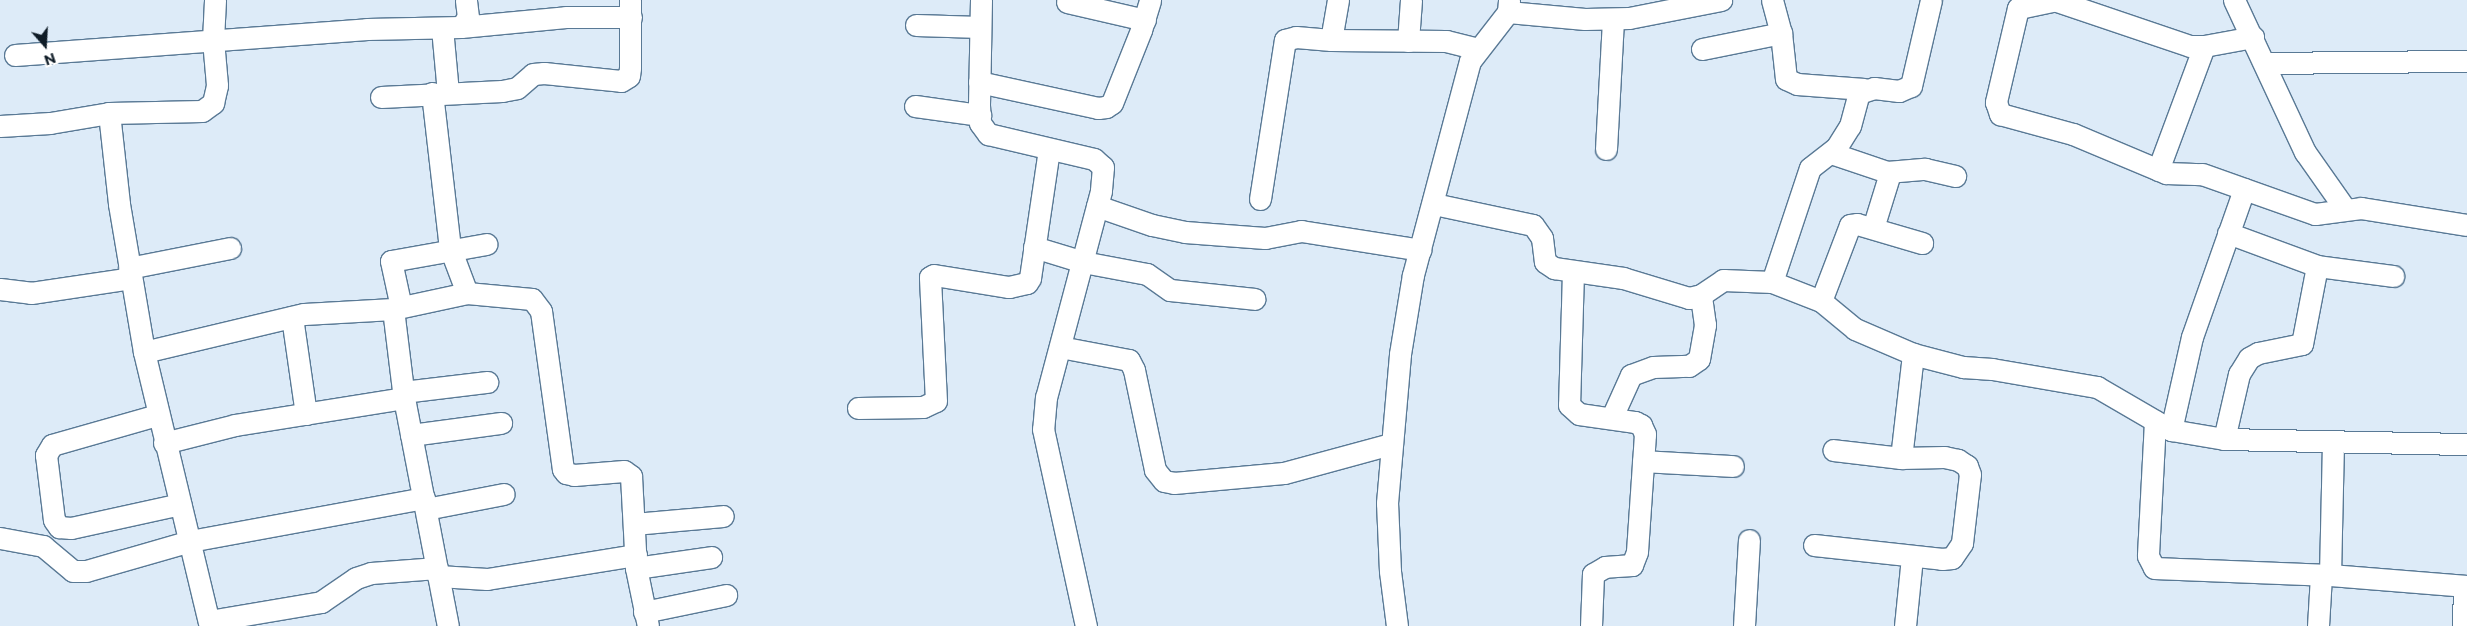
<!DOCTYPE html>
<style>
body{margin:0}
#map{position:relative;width:2467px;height:626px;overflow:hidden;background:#ddebf8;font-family:Montserrat,sans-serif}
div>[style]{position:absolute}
.roads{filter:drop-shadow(1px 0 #597995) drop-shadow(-1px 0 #597995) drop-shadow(0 1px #597995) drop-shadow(0 -1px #597995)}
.minor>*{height:21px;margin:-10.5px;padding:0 10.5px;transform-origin:10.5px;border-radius:10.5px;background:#fff}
span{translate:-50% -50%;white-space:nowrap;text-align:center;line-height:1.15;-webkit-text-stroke:5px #fff;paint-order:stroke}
.north{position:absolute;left:20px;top:20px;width:50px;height:50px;-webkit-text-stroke:4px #fff;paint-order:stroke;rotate:161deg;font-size:14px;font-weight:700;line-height:20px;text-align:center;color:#0f1c27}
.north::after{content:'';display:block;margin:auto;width:18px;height:22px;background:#0f1c27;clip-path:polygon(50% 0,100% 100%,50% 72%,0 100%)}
</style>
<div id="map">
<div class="roads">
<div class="minor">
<div style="left:981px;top:0;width:105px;rotate:91.1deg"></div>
<div style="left:979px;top:105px;width:18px;rotate:87deg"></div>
<div style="left:980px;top:123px;width:14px;rotate:54deg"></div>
<div style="left:988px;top:134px;width:109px;rotate:13.3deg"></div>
<div style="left:1094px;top:159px;width:12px;rotate:42deg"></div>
<div style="left:1103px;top:167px;width:24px;rotate:95deg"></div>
<div style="left:1101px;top:191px;width:213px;rotate:104.9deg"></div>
<div style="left:1046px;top:397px;width:32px;rotate:95deg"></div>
<div style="left:1043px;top:429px;width:202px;rotate:77.7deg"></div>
<div style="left:1772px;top:0;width:34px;rotate:75deg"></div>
<div style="left:1781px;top:33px;width:46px;rotate:83.8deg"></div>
<div style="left:1786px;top:79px;width:12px;rotate:24deg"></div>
<div style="left:1797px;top:84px;width:67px;rotate:4.3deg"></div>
<div style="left:2057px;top:0;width:40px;rotate:168deg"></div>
<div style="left:2018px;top:8px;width:97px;rotate:103.2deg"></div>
<div style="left:1996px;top:102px;width:13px;rotate:72deg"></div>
<div style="left:2000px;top:114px;width:76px;rotate:15.3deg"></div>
<div style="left:2073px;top:134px;width:101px;rotate:22.8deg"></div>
<div style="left:2166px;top:173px;width:36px;rotate:2deg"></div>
<div style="left:2202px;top:174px;width:120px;rotate:19.5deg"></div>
<div style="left:2315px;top:214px;width:46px;rotate:-7.4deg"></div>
<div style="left:2361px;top:208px;width:107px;rotate:9.1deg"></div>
<div style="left:2234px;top:0;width:168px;rotate:65deg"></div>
<div style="left:2305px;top:152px;width:70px;rotate:54.9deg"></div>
<div style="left:2057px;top:1px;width:140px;rotate:18.7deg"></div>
<div style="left:2190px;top:46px;width:14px"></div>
<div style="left:2204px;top:46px;width:50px;rotate:-10.4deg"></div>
<div style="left:1067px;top:2px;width:80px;rotate:13deg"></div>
<div style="left:1508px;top:12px;width:77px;rotate:5.2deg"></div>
<div style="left:1585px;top:19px;width:44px;rotate:-1.3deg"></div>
<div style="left:1629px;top:18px;width:94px;rotate:-11.1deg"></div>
<div style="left:916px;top:25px;width:64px;rotate:1.8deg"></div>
<div style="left:461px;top:27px;width:105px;rotate:-5.4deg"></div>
<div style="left:566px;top:17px;width:65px"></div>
<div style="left:442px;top:28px;width:65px;rotate:84.7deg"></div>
<div style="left:1331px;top:40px;width:41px;rotate:-80.1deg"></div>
<div style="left:1408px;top:41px;width:41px;rotate:-85.8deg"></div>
<div style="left:1702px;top:49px;width:81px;rotate:-11.4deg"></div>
<div style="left:15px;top:55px;width:353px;rotate:-4.2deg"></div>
<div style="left:367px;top:29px;width:94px;rotate:-1.2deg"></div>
<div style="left:461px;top:27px;width:12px;rotate:-55deg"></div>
<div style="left:468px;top:17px;width:17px;rotate:-97deg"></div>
<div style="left:2265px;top:63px;width:202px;rotate:-0.6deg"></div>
<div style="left:979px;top:82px;width:122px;rotate:12.3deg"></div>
<div style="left:1098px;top:108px;width:8px;rotate:-7deg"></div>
<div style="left:1106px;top:107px;width:7px;rotate:-34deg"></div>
<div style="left:1112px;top:103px;width:79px;rotate:-68.3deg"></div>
<div style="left:1141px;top:30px;width:31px;rotate:-73deg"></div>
<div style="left:432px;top:93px;width:156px;rotate:83.4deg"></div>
<div style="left:450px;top:248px;width:48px;rotate:69.3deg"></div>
<div style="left:381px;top:97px;width:121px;rotate:-2.8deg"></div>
<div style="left:502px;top:91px;width:15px;rotate:-11deg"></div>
<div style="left:517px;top:88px;width:21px;rotate:-41deg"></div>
<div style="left:533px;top:74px;width:11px;rotate:-5deg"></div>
<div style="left:544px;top:73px;width:77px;rotate:5.9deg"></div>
<div style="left:621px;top:81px;width:9px;rotate:-32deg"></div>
<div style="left:629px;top:76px;width:8px;rotate:-83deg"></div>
<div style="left:630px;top:68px;width:68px;rotate:-90deg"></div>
<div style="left:915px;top:106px;width:66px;rotate:7.9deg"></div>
<div style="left:109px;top:113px;width:92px;rotate:83.7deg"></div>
<div style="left:119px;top:204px;width:150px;rotate:80.4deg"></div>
<div style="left:144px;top:352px;width:282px;rotate:76.5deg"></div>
<div style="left:0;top:126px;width:50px;rotate:-3.4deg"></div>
<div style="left:50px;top:123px;width:60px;rotate:-9.6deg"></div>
<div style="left:109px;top:113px;width:93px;rotate:-1.2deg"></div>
<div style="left:202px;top:111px;width:14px;rotate:-36deg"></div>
<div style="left:213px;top:103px;width:18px;rotate:-77deg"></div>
<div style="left:217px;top:85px;width:45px;rotate:-95.1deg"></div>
<div style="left:213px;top:40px;width:40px;rotate:-87.1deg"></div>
<div style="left:1606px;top:149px;width:130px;rotate:-86.9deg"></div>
<div style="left:1831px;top:153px;width:59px;rotate:18.7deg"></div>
<div style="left:1887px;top:172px;width:38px;rotate:-5deg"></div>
<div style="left:1925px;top:169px;width:31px;rotate:13deg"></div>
<div style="left:2158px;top:170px;width:132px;rotate:-69.6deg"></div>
<div style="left:1260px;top:199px;width:161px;rotate:-81.1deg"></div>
<div style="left:1285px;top:40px;width:11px;rotate:-15deg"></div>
<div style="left:1296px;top:37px;width:35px;rotate:5deg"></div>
<div style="left:1331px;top:40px;width:115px;rotate:0.5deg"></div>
<div style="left:1446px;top:41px;width:32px;rotate:14deg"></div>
<div style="left:1434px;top:204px;width:101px;rotate:12deg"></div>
<div style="left:1533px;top:225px;width:16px;rotate:55deg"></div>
<div style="left:1542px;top:238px;width:24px;rotate:83deg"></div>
<div style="left:1545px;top:262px;width:11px;rotate:34deg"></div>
<div style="left:1554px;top:268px;width:70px;rotate:8.2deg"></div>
<div style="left:1623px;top:278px;width:69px;rotate:16.9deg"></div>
<div style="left:1689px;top:298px;width:12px;rotate:-14deg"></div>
<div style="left:1701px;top:295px;width:27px;rotate:-34deg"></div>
<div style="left:1723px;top:280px;width:49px;rotate:2.3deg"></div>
<div style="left:1772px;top:282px;width:53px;rotate:21.2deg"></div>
<div style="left:1821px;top:301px;width:44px;rotate:39.5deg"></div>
<div style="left:1855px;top:329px;width:63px;rotate:23.3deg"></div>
<div style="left:1913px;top:354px;width:52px;rotate:14.6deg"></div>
<div style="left:1963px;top:367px;width:29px;rotate:4deg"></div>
<div style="left:1992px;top:369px;width:107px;rotate:9.7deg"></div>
<div style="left:2097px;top:387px;width:86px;rotate:30.2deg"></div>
<div style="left:2171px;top:430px;width:54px;rotate:9.6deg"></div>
<div style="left:2224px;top:439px;width:243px;rotate:1.2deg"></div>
<div style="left:1097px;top:206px;width:58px;rotate:19.1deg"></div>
<div style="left:1152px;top:225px;width:34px;rotate:12deg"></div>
<div style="left:1185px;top:232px;width:80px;rotate:4.3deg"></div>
<div style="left:1265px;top:238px;width:37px;rotate:-11deg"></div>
<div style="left:1301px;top:231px;width:121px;rotate:9deg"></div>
<div style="left:1873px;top:228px;width:58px;rotate:-72.8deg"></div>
<div style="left:2228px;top:233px;width:95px;rotate:20.3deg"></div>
<div style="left:2317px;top:266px;width:77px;rotate:7.5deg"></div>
<div style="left:1034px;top:247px;width:51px;rotate:17deg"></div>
<div style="left:1083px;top:262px;width:65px;rotate:10.6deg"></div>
<div style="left:1147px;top:274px;width:28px;rotate:35deg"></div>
<div style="left:1170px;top:290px;width:85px;rotate:6deg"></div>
<div style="left:129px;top:268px;width:103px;rotate:-11.2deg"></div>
<div style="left:1573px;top:272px;width:133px;rotate:91.7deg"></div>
<div style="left:1569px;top:405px;width:13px;rotate:42deg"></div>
<div style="left:1579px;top:414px;width:57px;rotate:8.1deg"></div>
<div style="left:1635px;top:422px;width:7px;rotate:27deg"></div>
<div style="left:1641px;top:425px;width:10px;rotate:66deg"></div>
<div style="left:1645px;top:434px;width:118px;rotate:93.9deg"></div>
<div style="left:1637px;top:552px;width:14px;rotate:111deg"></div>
<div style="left:1632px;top:565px;width:27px;rotate:176deg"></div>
<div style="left:1605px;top:567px;width:14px;rotate:150deg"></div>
<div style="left:1593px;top:574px;width:52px;rotate:92.2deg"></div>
<div style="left:1772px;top:282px;width:120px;rotate:-71.6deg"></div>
<div style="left:1810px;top:168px;width:33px;rotate:-38deg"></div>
<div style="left:1836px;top:148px;width:26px;rotate:-58deg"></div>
<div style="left:1850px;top:126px;width:34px;rotate:-75deg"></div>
<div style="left:1859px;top:93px;width:16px;rotate:-18deg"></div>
<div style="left:1874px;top:88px;width:25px;rotate:7deg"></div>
<div style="left:1899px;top:91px;width:13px;rotate:-23deg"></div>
<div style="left:1911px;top:86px;width:88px;rotate:-76.9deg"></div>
<div style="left:0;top:289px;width:31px;rotate:7deg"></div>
<div style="left:31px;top:293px;width:101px;rotate:-8.5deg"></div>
<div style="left:1821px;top:301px;width:81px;rotate:-69.1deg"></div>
<div style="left:1850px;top:225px;width:7px;rotate:-8deg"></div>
<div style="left:1857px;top:224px;width:68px;rotate:16.3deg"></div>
<div style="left:401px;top:307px;width:47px;rotate:-102.3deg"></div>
<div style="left:391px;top:261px;width:97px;rotate:-10.1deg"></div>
<div style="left:393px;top:309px;width:90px;rotate:83deg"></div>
<div style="left:404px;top:398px;width:232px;rotate:79.1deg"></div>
<div style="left:292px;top:317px;width:98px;rotate:81.8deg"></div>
<div style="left:1060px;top:347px;width:70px;rotate:10.7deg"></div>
<div style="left:1129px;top:360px;width:11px;rotate:63deg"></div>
<div style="left:1134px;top:370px;width:102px;rotate:78.1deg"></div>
<div style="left:1155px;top:470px;width:14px;rotate:51deg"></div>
<div style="left:1164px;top:481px;width:10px;rotate:11deg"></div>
<div style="left:1174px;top:483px;width:110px;rotate:-5.2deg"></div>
<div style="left:1284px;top:473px;width:111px;rotate:-15.2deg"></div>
<div style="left:144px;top:352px;width:164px;rotate:-13.4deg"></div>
<div style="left:304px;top:314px;width:89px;rotate:-3.2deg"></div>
<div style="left:393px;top:309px;width:76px;rotate:-12.2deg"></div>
<div style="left:467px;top:293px;width:65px;rotate:5.3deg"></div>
<div style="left:532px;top:299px;width:15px;rotate:53deg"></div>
<div style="left:541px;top:311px;width:160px;rotate:82.1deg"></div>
<div style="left:563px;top:469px;width:5px;rotate:53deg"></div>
<div style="left:566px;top:473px;width:8px;rotate:14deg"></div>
<div style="left:574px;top:475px;width:50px;rotate:-4.6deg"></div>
<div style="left:624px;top:471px;width:9px;rotate:36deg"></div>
<div style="left:631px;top:476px;width:92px;rotate:86.9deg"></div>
<div style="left:636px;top:568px;width:59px;rotate:78.3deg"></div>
<div style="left:403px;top:392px;width:85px;rotate:-6.8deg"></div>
<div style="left:858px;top:408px;width:65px;rotate:-0.9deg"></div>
<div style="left:923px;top:407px;width:14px;rotate:-25deg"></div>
<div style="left:936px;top:401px;width:124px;rotate:-92.8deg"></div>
<div style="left:930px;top:277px;width:4px;rotate:-27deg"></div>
<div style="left:934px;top:275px;width:76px;rotate:9.1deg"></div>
<div style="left:1009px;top:287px;width:18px;rotate:-13deg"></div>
<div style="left:1027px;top:283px;width:6px;rotate:-59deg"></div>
<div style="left:1030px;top:278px;width:129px;rotate:-81.6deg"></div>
<div style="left:157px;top:415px;width:109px;rotate:164.1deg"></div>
<div style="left:52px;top:445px;width:12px;rotate:121deg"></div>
<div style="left:46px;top:455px;width:65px;rotate:83deg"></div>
<div style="left:54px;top:520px;width:9px;rotate:54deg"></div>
<div style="left:59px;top:527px;width:12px;rotate:5deg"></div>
<div style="left:71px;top:528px;width:112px;rotate:-12.4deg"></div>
<div style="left:1612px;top:417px;width:46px;rotate:-65.7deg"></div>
<div style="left:1631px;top:375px;width:23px;rotate:-20deg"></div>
<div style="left:1653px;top:367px;width:36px;rotate:-2deg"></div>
<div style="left:1689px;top:366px;width:12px;rotate:-35deg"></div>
<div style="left:1699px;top:359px;width:35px;rotate:-80deg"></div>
<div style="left:1705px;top:325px;width:30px;rotate:-98deg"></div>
<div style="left:2155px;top:421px;width:135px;rotate:93deg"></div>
<div style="left:2148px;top:556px;width:13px;rotate:63deg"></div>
<div style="left:2154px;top:568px;width:176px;rotate:2.3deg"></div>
<div style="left:2330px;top:575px;width:137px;rotate:4.6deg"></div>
<div style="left:2171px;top:430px;width:95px;rotate:-77.3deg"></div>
<div style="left:2192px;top:337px;width:157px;rotate:-70.6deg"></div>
<div style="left:411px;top:435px;width:91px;rotate:-7.6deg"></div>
<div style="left:2224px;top:439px;width:67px;rotate:-77deg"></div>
<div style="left:2239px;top:374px;width:19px;rotate:-58deg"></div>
<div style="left:2249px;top:358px;width:10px;rotate:-29deg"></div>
<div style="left:2258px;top:353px;width:45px;rotate:-11.6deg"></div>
<div style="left:2302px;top:344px;width:79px;rotate:-79.1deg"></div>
<div style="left:164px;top:443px;width:73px;rotate:-14.2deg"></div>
<div style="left:235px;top:425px;width:171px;rotate:-9.1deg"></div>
<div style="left:1901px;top:458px;width:105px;rotate:-83.4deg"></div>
<div style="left:1643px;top:461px;width:90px;rotate:3.2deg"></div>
<div style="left:426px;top:509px;width:79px;rotate:-10.9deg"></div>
<div style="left:634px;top:524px;width:89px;rotate:-5.1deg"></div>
<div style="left:0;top:538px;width:44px;rotate:10.5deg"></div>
<div style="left:43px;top:546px;width:39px;rotate:40deg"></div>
<div style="left:73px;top:571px;width:13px"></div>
<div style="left:86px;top:571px;width:108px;rotate:-16.1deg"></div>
<div style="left:190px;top:541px;width:238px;rotate:-10.4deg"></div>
<div style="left:1814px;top:545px;width:129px;rotate:6.2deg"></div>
<div style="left:1942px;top:559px;width:10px;rotate:-6deg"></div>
<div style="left:1952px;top:558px;width:18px;rotate:-56deg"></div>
<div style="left:1962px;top:543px;width:69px;rotate:-83.4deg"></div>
<div style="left:1970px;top:474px;width:9px;rotate:-111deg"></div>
<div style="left:1967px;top:466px;width:11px;rotate:-146deg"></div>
<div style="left:1958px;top:460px;width:14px;rotate:-168deg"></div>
<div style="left:1944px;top:457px;width:43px;rotate:178.7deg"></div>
<div style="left:1901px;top:458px;width:68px;rotate:-173.3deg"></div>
<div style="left:636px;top:568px;width:76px;rotate:-8.3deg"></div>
<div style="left:2330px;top:575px;width:133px;rotate:-88.7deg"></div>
<div style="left:438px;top:576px;width:49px;rotate:3.5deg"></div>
<div style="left:487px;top:579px;width:151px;rotate:-9.2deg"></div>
<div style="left:644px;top:612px;width:84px;rotate:-11.7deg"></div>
<div style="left:209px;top:621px;width:114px;rotate:-9.6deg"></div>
<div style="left:321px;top:602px;width:42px;rotate:-34.4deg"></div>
<div style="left:356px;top:578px;width:16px;rotate:-18deg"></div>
<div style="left:371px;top:573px;width:66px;rotate:-4.3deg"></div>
<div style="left:1397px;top:626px;width:55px;rotate:-97.3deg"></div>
<div style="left:1390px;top:571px;width:68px;rotate:-92.5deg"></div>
<div style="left:1387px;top:503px;width:150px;rotate:-85deg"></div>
<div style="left:1400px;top:354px;width:80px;rotate:-80.7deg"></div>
<div style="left:1413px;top:275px;width:221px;rotate:-75.1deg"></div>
<div style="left:1470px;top:61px;width:62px;rotate:-52.2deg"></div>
<div style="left:1508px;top:12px;width:12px;rotate:-85deg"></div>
<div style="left:1744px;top:626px;width:86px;rotate:-86.7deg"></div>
<div style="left:1905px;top:626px;width:69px;rotate:-84.2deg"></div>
<div style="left:2318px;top:626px;width:51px;rotate:-86.6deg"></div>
<div style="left:2463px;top:626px;width:40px;rotate:-88.6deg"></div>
</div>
</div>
<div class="north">N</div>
</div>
